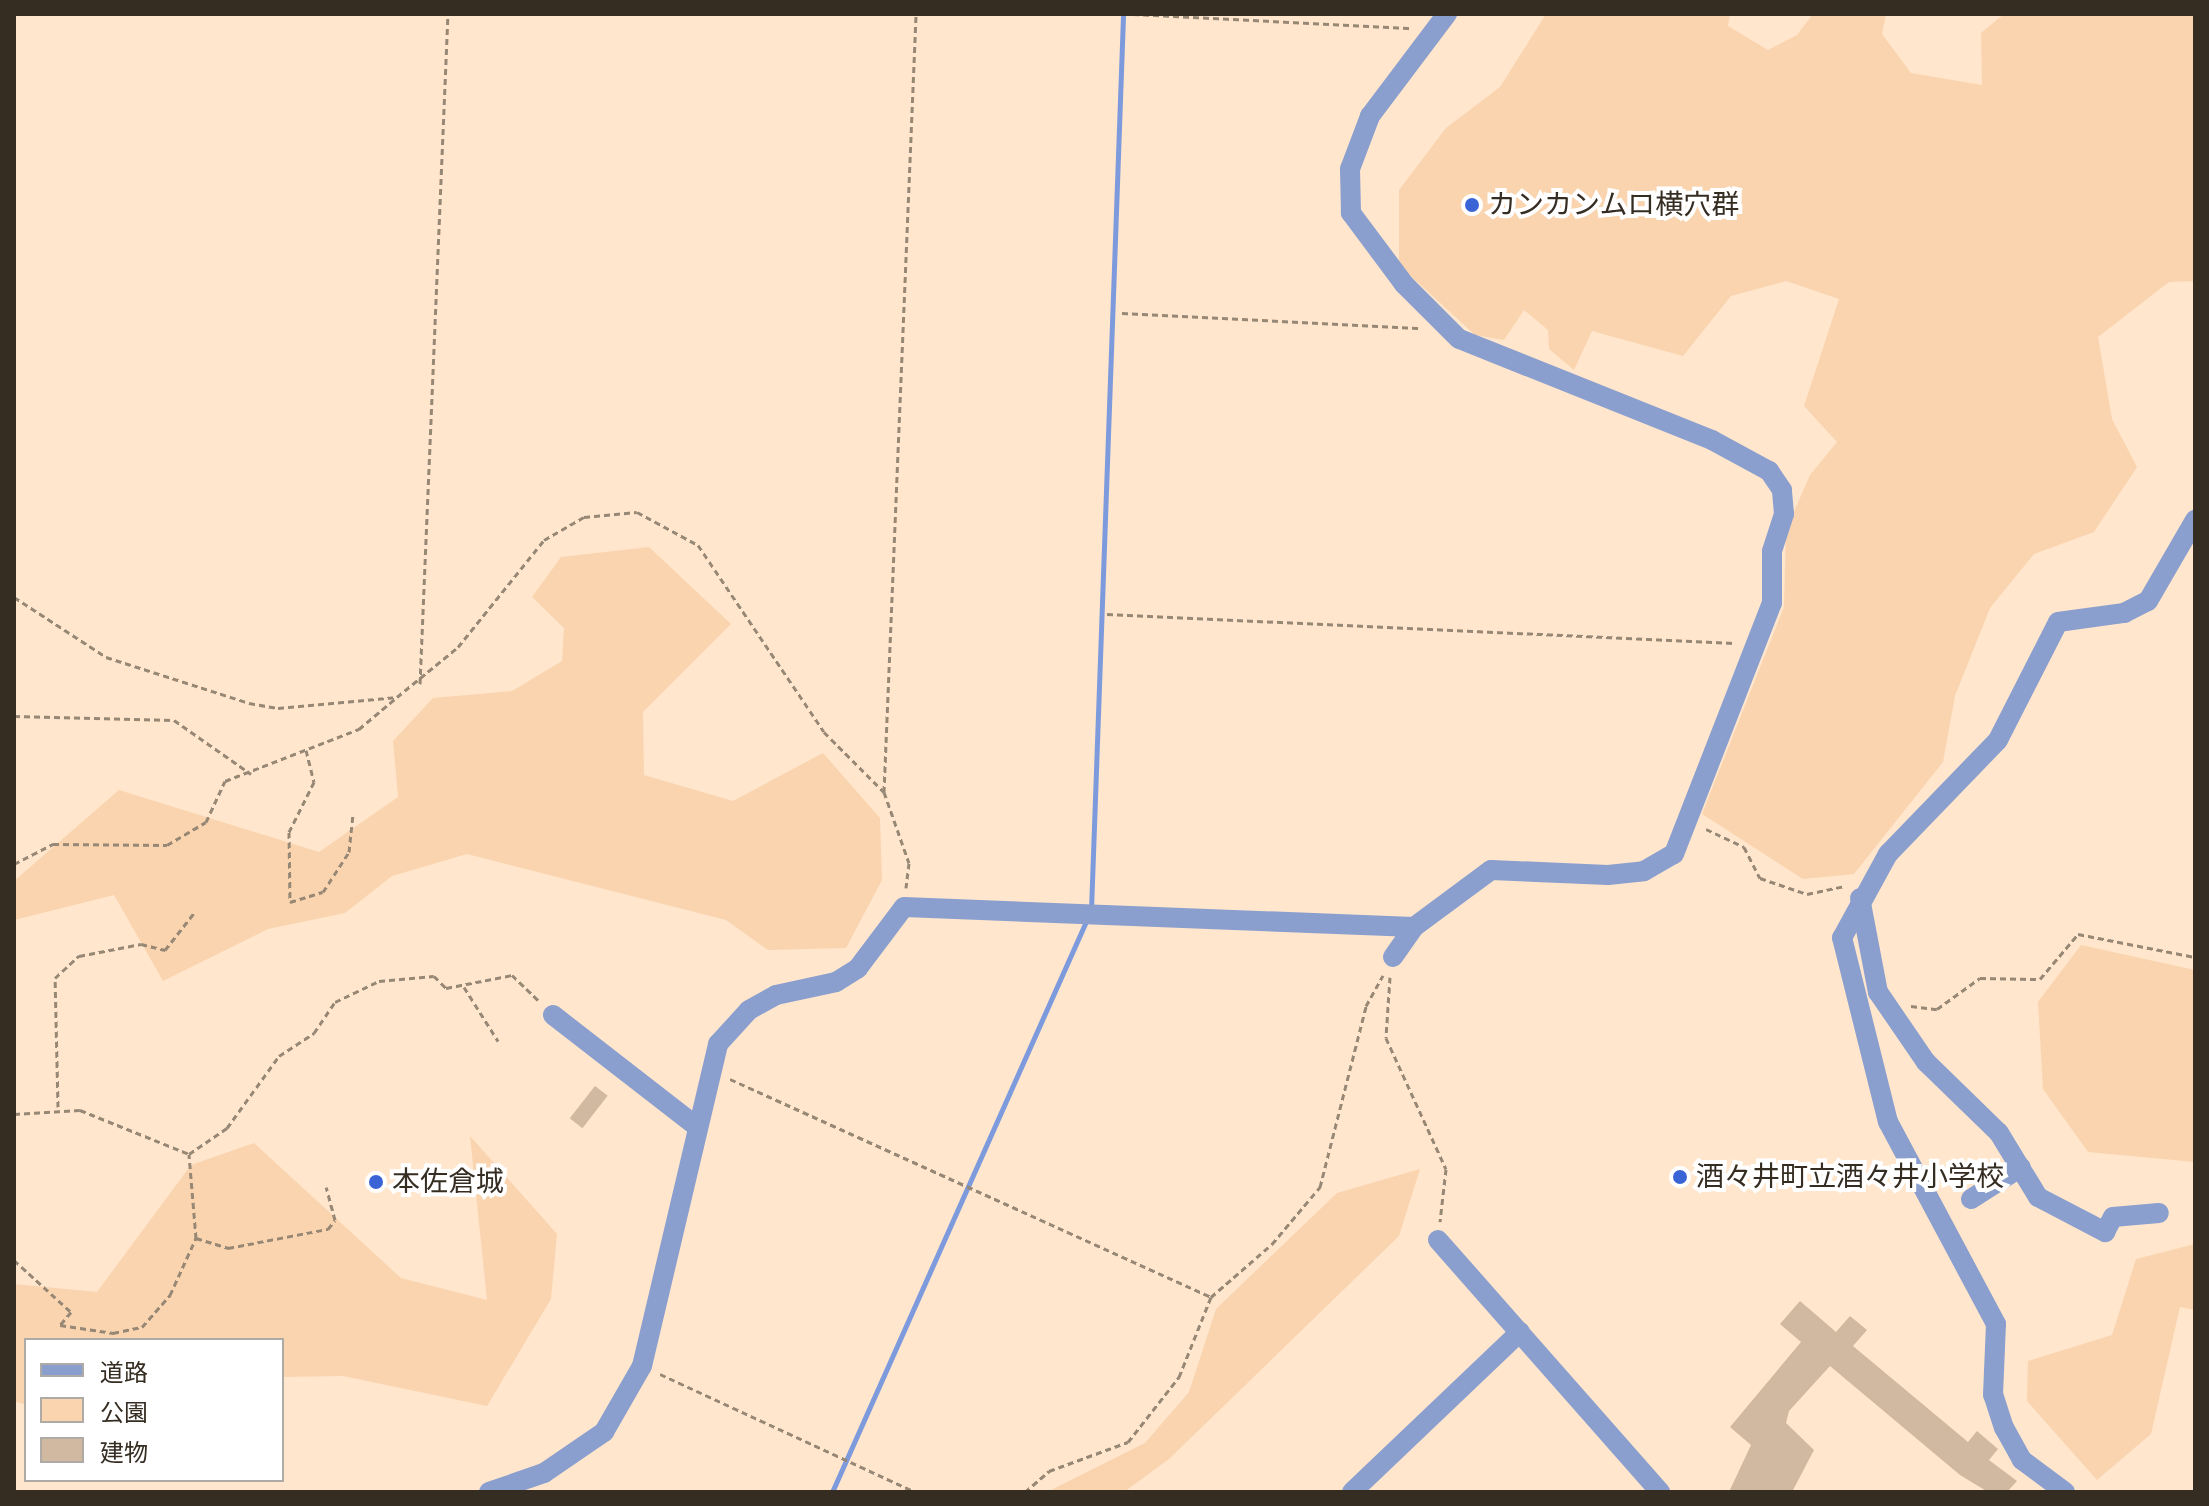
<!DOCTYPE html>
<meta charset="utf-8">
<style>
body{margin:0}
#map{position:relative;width:2209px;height:1506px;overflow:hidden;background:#ffe6cd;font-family:Arial,"Noto Sans JP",sans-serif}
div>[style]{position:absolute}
.green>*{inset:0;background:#fad4af}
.stream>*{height:5px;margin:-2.5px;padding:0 2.5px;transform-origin:2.5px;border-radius:2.5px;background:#7d9add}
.building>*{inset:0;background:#d0b8a1;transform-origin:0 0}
.path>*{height:3px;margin-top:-1.5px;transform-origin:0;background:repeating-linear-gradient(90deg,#978775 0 6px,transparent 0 10px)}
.minor>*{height:20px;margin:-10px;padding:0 10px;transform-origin:10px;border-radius:10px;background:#8a9fce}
.dots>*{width:22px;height:22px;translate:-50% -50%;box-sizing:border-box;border:4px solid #fff;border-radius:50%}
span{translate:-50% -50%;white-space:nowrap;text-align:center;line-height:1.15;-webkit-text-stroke:8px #fff;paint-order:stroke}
.poi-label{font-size:28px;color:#352c22}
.left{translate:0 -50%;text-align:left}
.frame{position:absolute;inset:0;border:16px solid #352c22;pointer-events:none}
.legend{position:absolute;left:24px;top:1338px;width:260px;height:144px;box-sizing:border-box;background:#fff;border:2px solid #aeaba7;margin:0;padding:10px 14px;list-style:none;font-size:24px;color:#352c22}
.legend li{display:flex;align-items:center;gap:16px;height:40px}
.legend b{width:40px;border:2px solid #aeaba7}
</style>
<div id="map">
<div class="green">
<div style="clip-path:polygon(1546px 14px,1730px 14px,1728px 26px,1768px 50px,1797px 35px,1813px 14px,1886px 14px,1882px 34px,1911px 73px,1982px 85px,1981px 33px,2004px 14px,2195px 14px,2195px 281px,2169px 282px,2098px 337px,2112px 419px,2137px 467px,2094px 532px,2034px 554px,1990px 608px,1955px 696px,1943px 762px,1854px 874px,1803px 879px,1702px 814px,1784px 607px,1786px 530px,1810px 475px,1837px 442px,1804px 406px,1839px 299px,1786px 281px,1731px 296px,1683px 356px,1592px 331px,1574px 370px,1549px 349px,1548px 330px,1524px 310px,1504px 340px,1475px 335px,1399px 265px,1399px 190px,1446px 128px,1500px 87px)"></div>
<div style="clip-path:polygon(649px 547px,731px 624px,643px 712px,644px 775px,733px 801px,823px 753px,880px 818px,882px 880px,846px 948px,768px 950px,726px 920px,467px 854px,392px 876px,345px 913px,268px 929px,163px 981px,114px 895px,14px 920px,14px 881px,119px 790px,319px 852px,398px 797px,393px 741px,433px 698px,512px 691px,562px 661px,564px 628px,532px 597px,561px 557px)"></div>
<div style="clip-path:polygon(2081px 945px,2195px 970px,2195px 1162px,2088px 1152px,2043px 1089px,2038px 1002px)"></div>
<div style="clip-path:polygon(470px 1136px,557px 1234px,551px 1299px,487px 1406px,343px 1376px,282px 1377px,282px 1340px,26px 1340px,26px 1405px,14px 1401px,14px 1284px,97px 1292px,191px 1165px,254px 1143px,401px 1278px,487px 1300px)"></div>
<div style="clip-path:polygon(1420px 1169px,1399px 1236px,1169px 1459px,1124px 1492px,1047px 1492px,1145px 1443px,1189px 1392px,1216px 1309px,1337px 1193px)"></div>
<div style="clip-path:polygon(2195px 1244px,2195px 1310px,2180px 1307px,2151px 1434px,2097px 1480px,2027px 1401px,2028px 1361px,2112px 1335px,2136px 1259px)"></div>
</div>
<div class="stream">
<div style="left:1091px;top:910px;width:897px;rotate:-87.95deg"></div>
<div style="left:832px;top:1492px;width:627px;rotate:-66.01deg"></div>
</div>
<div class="building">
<div style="left:595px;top:1086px;width:16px;height:41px;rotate:38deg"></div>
<div style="clip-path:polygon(1800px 1301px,1836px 1332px,1850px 1316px,1867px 1330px,1853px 1346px,1968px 1442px,1977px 1431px,1998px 1449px,1989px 1460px,2017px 1481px,2007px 1492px,1988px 1492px,1960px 1475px,1830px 1366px,1789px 1411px,1786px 1423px,1814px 1450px,1792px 1492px,1729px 1492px,1751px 1445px,1730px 1427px,1801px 1342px,1780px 1324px)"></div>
</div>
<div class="path">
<div style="left:1133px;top:14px;width:280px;rotate:2.9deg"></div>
<div style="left:1122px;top:313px;width:300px;rotate:2.9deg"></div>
<div style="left:14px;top:597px;width:110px;rotate:33.1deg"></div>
<div style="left:106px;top:657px;width:150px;rotate:17.8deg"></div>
<div style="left:249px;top:703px;width:29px;rotate:10deg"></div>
<div style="left:278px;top:708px;width:120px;rotate:-5.3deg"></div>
<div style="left:397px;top:697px;width:79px;rotate:-39.3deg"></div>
<div style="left:458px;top:647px;width:137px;rotate:-51.2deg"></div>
<div style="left:544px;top:540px;width:46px;rotate:-29.9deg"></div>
<div style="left:584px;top:517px;width:53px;rotate:-5.4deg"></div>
<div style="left:637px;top:512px;width:69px;rotate:28.4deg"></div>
<div style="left:698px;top:545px;width:225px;rotate:56deg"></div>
<div style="left:824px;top:732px;width:85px;rotate:45deg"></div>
<div style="left:884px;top:792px;width:75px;rotate:70.6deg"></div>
<div style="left:909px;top:863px;width:25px;rotate:97deg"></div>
<div style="left:1107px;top:614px;width:628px;rotate:2.65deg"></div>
<div style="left:420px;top:684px;width:671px;rotate:-87.61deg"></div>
<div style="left:14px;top:716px;width:160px;rotate:1.4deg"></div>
<div style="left:174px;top:720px;width:94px;rotate:35deg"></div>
<div style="left:306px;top:750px;width:33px;rotate:76deg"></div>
<div style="left:314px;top:782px;width:56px;rotate:116.6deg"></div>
<div style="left:289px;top:832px;width:70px;rotate:89.2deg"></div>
<div style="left:290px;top:902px;width:34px;rotate:-17deg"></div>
<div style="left:323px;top:892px;width:48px;rotate:-57deg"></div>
<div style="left:349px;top:852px;width:36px;rotate:-84deg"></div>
<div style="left:884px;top:792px;width:779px;rotate:-87.64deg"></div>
<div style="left:1706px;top:829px;width:42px;rotate:25.3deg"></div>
<div style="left:1744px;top:847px;width:35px;rotate:63deg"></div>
<div style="left:1760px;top:878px;width:50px;rotate:18.8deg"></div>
<div style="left:1807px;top:894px;width:38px;rotate:-12deg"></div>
<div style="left:14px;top:864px;width:44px;rotate:-27.1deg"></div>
<div style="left:53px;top:844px;width:114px;rotate:0.5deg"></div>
<div style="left:167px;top:845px;width:45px;rotate:-30.5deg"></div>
<div style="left:206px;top:822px;width:45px;rotate:-65.1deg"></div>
<div style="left:225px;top:781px;width:144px;rotate:-21.2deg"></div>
<div style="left:359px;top:729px;width:50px;rotate:-40.1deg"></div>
<div style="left:1390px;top:977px;width:61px;rotate:93.8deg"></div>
<div style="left:1386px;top:1038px;width:144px;rotate:65.4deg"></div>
<div style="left:1446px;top:1169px;width:53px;rotate:96.5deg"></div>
<div style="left:464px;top:987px;width:64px;rotate:57.8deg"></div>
<div style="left:1911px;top:1006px;width:26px;rotate:7deg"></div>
<div style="left:1937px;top:1009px;width:53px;rotate:-35.8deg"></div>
<div style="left:1980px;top:978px;width:60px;rotate:1deg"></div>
<div style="left:2040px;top:979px;width:59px;rotate:-49.8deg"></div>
<div style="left:2078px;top:934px;width:119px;rotate:11.1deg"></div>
<div style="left:730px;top:1079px;width:528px;rotate:24.38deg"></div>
<div style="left:58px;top:1107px;width:129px;rotate:-91.3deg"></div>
<div style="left:55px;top:978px;width:33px;rotate:-43deg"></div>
<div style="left:79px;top:956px;width:63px;rotate:-11deg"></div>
<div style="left:141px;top:944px;width:25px;rotate:14deg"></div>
<div style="left:165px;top:950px;width:47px;rotate:-51.9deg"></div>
<div style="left:14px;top:1114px;width:66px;rotate:-3.5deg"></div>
<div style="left:80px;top:1110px;width:118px;rotate:22deg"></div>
<div style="left:189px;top:1154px;width:46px;rotate:-34.4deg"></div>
<div style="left:227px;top:1128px;width:89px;rotate:-54.2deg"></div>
<div style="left:279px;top:1056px;width:42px;rotate:-33.3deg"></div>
<div style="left:314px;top:1033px;width:37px;rotate:-56deg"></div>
<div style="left:335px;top:1002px;width:49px;rotate:-25.5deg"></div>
<div style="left:379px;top:981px;width:55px;rotate:-5.2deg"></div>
<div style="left:434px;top:976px;width:17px;rotate:45deg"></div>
<div style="left:446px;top:988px;width:67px;rotate:-11.1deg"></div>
<div style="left:512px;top:975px;width:37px;rotate:44deg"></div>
<div style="left:196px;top:1238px;width:34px;rotate:17deg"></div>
<div style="left:228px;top:1248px;width:102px;rotate:-10.8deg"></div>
<div style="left:328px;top:1229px;width:11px;rotate:-52deg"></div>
<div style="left:335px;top:1220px;width:34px;rotate:-105deg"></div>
<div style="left:14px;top:1260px;width:77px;rotate:42.4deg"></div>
<div style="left:71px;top:1312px;width:17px;rotate:130deg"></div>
<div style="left:60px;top:1325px;width:54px;rotate:8.6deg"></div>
<div style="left:113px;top:1333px;width:30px;rotate:-12deg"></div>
<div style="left:142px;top:1327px;width:43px;rotate:-48.8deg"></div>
<div style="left:170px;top:1295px;width:63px;rotate:-65.5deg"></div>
<div style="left:196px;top:1238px;width:84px;rotate:-94.8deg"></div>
<div style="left:660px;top:1374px;width:281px;rotate:24.8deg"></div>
<div style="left:1025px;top:1492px;width:32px;rotate:-41deg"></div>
<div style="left:1049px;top:1471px;width:84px;rotate:-20.2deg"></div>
<div style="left:1128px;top:1442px;width:83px;rotate:-51.9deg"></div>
<div style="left:1179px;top:1377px;width:86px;rotate:-68.2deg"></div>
<div style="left:1211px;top:1297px;width:81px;rotate:-41deg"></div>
<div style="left:1272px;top:1244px;width:75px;rotate:-49.9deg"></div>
<div style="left:1320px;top:1187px;width:187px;rotate:-75.7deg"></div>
<div style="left:1366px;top:1006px;width:35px;rotate:-61deg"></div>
</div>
<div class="minor">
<div style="left:1860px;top:898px;width:96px;rotate:79.2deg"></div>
<div style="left:1878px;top:992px;width:85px;rotate:55.6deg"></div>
<div style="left:1926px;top:1062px;width:102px;rotate:44.2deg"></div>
<div style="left:1999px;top:1133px;width:75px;rotate:58.6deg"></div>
<div style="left:2038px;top:1197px;width:76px;rotate:27.6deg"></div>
<div style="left:2105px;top:1232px;width:17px;rotate:-62deg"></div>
<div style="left:2113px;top:1217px;width:46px;rotate:-5deg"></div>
<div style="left:1393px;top:957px;width:37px;rotate:-55deg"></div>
<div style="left:1414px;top:927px;width:96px;rotate:-36.5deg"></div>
<div style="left:1491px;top:870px;width:117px;rotate:2.4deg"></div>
<div style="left:1608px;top:875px;width:36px;rotate:-6deg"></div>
<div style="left:1644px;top:871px;width:34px;rotate:-30deg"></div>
<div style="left:1674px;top:854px;width:269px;rotate:-68.7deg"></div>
<div style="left:1772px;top:603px;width:52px;rotate:-90deg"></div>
<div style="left:1772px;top:551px;width:39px;rotate:-72deg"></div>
<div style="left:1784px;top:514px;width:24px;rotate:-95deg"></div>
<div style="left:1782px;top:490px;width:23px;rotate:-124deg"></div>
<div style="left:1769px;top:471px;width:65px;rotate:-151.5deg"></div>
<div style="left:1712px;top:440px;width:272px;rotate:-158.2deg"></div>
<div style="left:1459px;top:339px;width:78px;rotate:-135deg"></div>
<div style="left:1404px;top:284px;width:89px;rotate:-126.7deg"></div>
<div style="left:1351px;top:213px;width:44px;rotate:-91.3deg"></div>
<div style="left:1350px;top:169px;width:57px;rotate:-69.3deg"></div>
<div style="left:1370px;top:116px;width:128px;rotate:-53deg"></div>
<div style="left:553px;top:1015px;width:180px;rotate:37.8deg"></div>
<div style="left:1971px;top:1199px;width:59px;rotate:-32.6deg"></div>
<div style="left:1438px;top:1240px;width:336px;rotate:48.6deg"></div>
<div style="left:489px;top:1492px;width:58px;rotate:-19.1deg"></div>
<div style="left:544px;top:1473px;width:73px;rotate:-34.3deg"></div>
<div style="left:604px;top:1432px;width:76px;rotate:-60.1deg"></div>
<div style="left:642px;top:1366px;width:331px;rotate:-76.7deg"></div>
<div style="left:718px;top:1044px;width:46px;rotate:-47.6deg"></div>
<div style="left:749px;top:1010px;width:31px;rotate:-29deg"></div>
<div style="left:776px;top:995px;width:61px;rotate:-12.2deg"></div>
<div style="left:836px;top:982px;width:26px;rotate:-32deg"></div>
<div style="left:858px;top:968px;width:76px;rotate:-53deg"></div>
<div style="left:904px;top:907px;width:510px;rotate:2.25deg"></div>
<div style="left:1352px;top:1492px;width:232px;rotate:-43.6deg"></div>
<div style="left:2065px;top:1492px;width:54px;rotate:-143.3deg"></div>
<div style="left:2022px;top:1460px;width:37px;rotate:-119deg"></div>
<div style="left:2004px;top:1428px;width:35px;rotate:-108deg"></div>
<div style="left:1993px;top:1395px;width:71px;rotate:-87.6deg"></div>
<div style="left:1996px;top:1324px;width:229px;rotate:-118.1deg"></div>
<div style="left:1888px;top:1122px;width:190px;rotate:-104deg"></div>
<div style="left:1842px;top:938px;width:96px;rotate:-61.3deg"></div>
<div style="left:1888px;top:854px;width:158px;rotate:-46deg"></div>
<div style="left:1998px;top:740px;width:132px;rotate:-63deg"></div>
<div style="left:2058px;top:622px;width:67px;rotate:-7.8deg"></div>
<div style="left:2124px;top:613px;width:27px;rotate:-27deg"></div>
<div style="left:2148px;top:601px;width:94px;rotate:-59.9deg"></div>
</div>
<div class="dots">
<div style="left:1472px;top:205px;background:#3a64d5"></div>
<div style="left:1680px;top:1177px;background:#3a64d5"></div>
<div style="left:376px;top:1182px;background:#3a64d5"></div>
</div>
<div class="poi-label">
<span class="left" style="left:1488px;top:205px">カンカンムロ横穴群</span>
<span class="left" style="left:1696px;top:1177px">酒々井町立酒々井小学校</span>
<span class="left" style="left:392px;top:1182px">本佐倉城</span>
</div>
<div class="frame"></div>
<ul class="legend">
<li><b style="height:10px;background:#8a9fce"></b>道路</li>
<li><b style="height:22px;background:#fad4af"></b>公園</li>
<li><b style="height:22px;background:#d0b8a1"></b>建物</li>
</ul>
</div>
